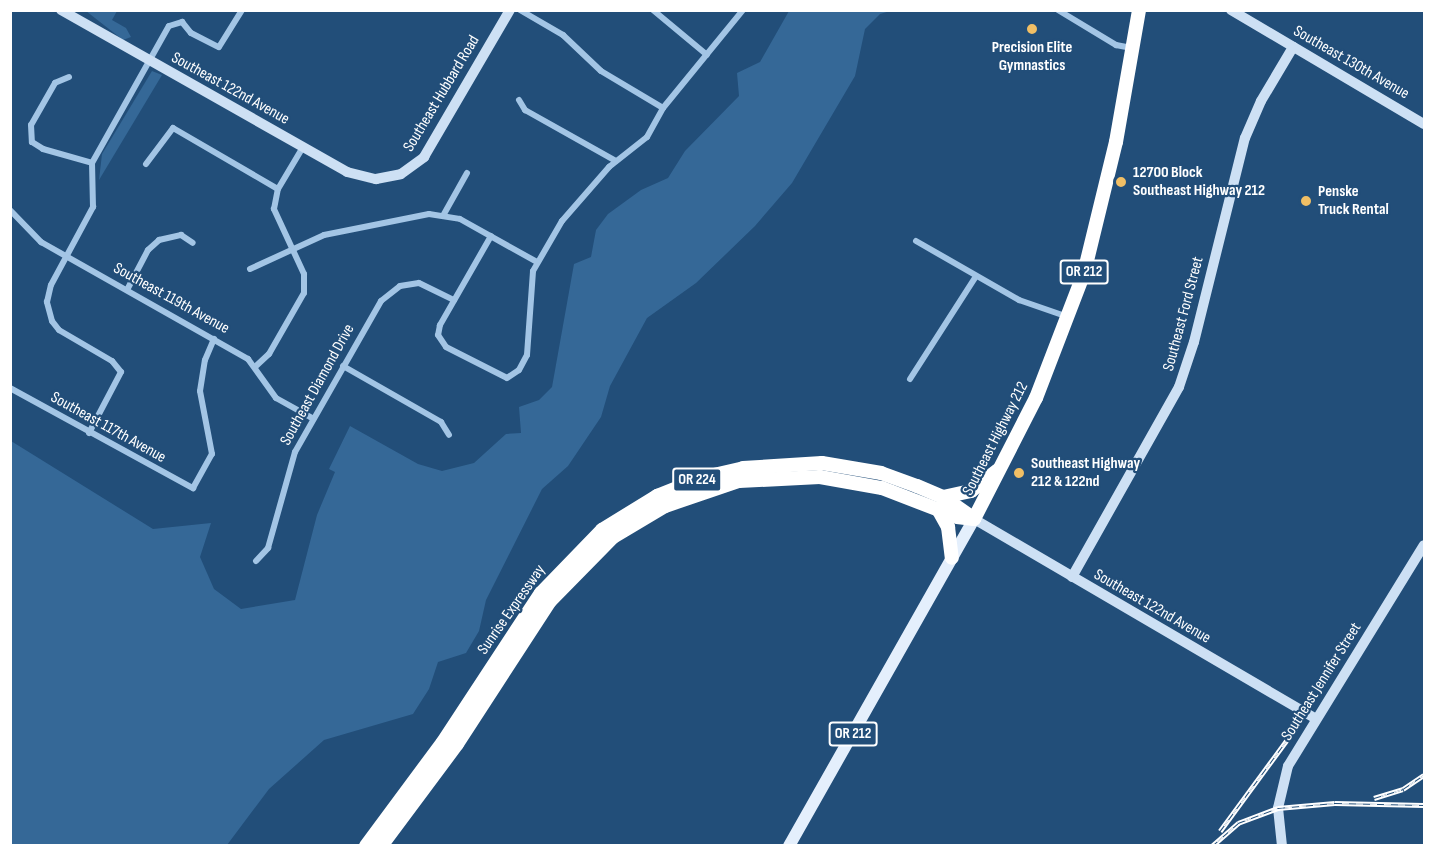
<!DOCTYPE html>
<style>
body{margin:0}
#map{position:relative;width:1435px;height:856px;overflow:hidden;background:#224e79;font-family:"Sofia Sans Condensed",sans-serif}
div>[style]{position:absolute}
.green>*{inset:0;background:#356897}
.street>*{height:6px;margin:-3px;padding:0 3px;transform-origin:3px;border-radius:3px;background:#a3c5e5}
.secondary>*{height:10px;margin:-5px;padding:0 5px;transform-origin:5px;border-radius:5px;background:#cde0f4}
.primary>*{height:12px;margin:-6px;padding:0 6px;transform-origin:6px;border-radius:6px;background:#e4effc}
.highway>*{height:14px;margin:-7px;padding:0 7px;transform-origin:7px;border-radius:7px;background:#fff}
.rail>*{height:4.5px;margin-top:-2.25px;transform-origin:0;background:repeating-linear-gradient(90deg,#224e79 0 7px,#fff 0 14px);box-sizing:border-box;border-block:2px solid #fff}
.dots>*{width:16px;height:16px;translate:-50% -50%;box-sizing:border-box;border:3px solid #224e79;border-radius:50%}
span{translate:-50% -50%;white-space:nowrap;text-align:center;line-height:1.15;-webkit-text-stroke:4.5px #224e79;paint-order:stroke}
.shield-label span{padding:2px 4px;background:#224e79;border:2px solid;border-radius:4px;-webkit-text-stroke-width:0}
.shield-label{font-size:15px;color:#fff;font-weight:700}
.poi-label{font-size:16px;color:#fff;font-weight:700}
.left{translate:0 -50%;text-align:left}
.street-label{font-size:16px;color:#fff}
.frame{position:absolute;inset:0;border:12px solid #fff;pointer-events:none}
</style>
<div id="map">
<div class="green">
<div style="clip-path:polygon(86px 11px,117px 11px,112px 20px,126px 28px,131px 37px,123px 40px)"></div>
<div style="clip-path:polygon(789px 11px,890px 11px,880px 14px,865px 29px,855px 76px,792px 183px,755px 226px,696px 283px,647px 318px,610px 386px,601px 417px,568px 466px,542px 489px,486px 600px,479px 631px,466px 653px,438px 662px,429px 689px,413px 714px,324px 740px,269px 789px,227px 845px,11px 845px,11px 441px,153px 529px,211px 523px,200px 557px,214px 589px,241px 609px,295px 600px,317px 515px,335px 472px,329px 469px,350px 426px,418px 464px,442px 471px,474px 463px,506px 434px,521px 433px,519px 407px,539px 400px,552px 387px,574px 264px,591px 257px,596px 230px,608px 214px,641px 190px,668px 178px,685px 151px,739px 96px,737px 73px,760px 62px)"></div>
<div style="clip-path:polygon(152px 71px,162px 75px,99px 180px,102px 154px)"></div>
</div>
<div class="street">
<div style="left:520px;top:10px;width:50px;rotate:30.2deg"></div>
<div style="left:563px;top:35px;width:52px;rotate:43.5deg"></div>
<div style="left:601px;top:71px;width:72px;rotate:30.8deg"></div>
<div style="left:653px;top:10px;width:70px;rotate:39.8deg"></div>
<div style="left:1058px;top:10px;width:68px;rotate:31.1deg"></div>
<div style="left:1116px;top:45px;width:16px;rotate:11deg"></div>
<div style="left:69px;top:77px;width:15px;rotate:157deg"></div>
<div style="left:55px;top:83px;width:48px;rotate:119.7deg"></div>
<div style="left:31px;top:125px;width:17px;rotate:87deg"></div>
<div style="left:32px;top:142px;width:13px;rotate:32deg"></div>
<div style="left:43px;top:149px;width:51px;rotate:15.9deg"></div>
<div style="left:519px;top:100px;width:12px;rotate:59deg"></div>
<div style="left:525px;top:110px;width:104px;rotate:29.3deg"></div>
<div style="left:146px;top:164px;width:45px;rotate:-53.1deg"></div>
<div style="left:173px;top:128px;width:121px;rotate:30.2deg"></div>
<div style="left:10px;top:210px;width:45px;rotate:45.9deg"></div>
<div style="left:41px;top:242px;width:238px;rotate:29.5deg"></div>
<div style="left:248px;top:359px;width:48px;rotate:54.3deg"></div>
<div style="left:276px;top:398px;width:41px;rotate:29.1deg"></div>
<div style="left:444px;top:214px;width:47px;rotate:-60.7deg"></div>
<div style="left:491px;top:236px;width:103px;rotate:119.8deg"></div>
<div style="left:440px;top:325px;width:10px;rotate:101deg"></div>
<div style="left:438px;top:335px;width:14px;rotate:56deg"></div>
<div style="left:446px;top:347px;width:68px;rotate:26.9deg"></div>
<div style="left:507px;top:378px;width:14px;rotate:-34deg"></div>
<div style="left:519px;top:370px;width:17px;rotate:-62deg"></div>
<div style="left:527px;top:355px;width:84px;rotate:-85.9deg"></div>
<div style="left:533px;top:271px;width:58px;rotate:-59.9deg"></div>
<div style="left:562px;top:221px;width:72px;rotate:-49deg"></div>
<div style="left:609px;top:167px;width:48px;rotate:-38.3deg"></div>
<div style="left:647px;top:137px;width:33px;rotate:-61deg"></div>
<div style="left:663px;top:108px;width:127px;rotate:-50.8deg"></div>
<div style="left:916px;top:241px;width:119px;rotate:29.8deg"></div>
<div style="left:1019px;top:300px;width:52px;rotate:19.1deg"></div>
<div style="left:250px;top:269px;width:81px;rotate:-24.7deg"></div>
<div style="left:324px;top:235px;width:107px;rotate:-11.3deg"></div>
<div style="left:429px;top:214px;width:31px;rotate:9deg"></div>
<div style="left:460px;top:219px;width:88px;rotate:29.2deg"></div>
<div style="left:127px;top:290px;width:45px;rotate:-62.3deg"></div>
<div style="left:148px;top:250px;width:15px;rotate:-42deg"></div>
<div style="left:159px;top:240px;width:23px;rotate:-13deg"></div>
<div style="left:181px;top:235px;width:14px;rotate:34deg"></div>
<div style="left:256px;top:366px;width:18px;rotate:-43deg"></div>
<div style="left:269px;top:354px;width:70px;rotate:-60.2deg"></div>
<div style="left:304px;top:293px;width:19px;rotate:-90deg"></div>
<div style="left:304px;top:274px;width:72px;rotate:-114.8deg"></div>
<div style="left:274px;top:209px;width:20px;rotate:-79deg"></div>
<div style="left:278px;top:189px;width:49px;rotate:-59.2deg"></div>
<div style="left:343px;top:366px;width:113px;rotate:29.7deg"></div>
<div style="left:441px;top:422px;width:15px;rotate:58deg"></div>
<div style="left:910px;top:379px;width:122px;rotate:-57.3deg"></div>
<div style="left:10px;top:388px;width:209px;rotate:28.7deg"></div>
<div style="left:193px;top:488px;width:39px;rotate:-61deg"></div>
<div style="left:212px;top:454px;width:64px;rotate:-100.8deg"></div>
<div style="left:200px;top:391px;width:31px;rotate:-81deg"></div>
<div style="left:205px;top:360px;width:23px;rotate:-67deg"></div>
<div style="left:89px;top:433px;width:69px;rotate:-62.3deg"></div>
<div style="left:121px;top:372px;width:14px;rotate:-129deg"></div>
<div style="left:112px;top:361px;width:61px;rotate:-149.7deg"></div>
<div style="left:59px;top:330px;width:11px;rotate:-128deg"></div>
<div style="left:52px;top:321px;width:20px;rotate:-105deg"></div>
<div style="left:47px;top:302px;width:17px;rotate:-77deg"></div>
<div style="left:51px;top:285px;width:89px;rotate:-61.7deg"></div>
<div style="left:93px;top:207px;width:44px;rotate:-91.3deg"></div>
<div style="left:92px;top:163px;width:157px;rotate:-60.7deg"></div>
<div style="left:169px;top:26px;width:14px;rotate:-17deg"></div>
<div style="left:182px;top:22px;width:14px;rotate:51deg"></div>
<div style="left:191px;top:33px;width:31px;rotate:27deg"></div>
<div style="left:219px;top:47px;width:44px;rotate:-58.1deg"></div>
<div style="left:256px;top:561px;width:18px;rotate:-47deg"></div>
<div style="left:268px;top:548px;width:100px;rotate:-74.3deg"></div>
<div style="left:295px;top:452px;width:174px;rotate:-60.3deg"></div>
<div style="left:381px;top:301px;width:24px;rotate:-38deg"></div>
<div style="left:400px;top:286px;width:19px;rotate:-9deg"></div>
<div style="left:419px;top:283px;width:39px;rotate:26deg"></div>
</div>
<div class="secondary">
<div style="left:61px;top:10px;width:329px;rotate:29.5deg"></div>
<div style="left:347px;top:172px;width:30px;rotate:14deg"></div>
<div style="left:376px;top:179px;width:25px;rotate:-11deg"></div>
<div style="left:401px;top:174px;width:29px;rotate:-36deg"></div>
<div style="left:424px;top:157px;width:170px;rotate:-59.7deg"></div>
<div style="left:1231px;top:10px;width:224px;rotate:30.6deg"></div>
<div style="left:974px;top:519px;width:396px;rotate:30.3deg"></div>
<div style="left:1072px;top:577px;width:218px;rotate:-60.6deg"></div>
<div style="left:1179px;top:387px;width:47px;rotate:-71.6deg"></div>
<div style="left:1194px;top:342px;width:210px;rotate:-76deg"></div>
<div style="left:1245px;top:138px;width:40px;rotate:-66.6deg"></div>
<div style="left:1261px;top:101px;width:63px;rotate:-59.3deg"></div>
<div style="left:1282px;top:846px;width:38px;rotate:-96deg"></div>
<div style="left:1278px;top:808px;width:43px;rotate:-76.6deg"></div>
<div style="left:1288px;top:766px;width:259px;rotate:-58.4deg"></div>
</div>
<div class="primary">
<div style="left:789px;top:846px;width:376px;rotate:-60.5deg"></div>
</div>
<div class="highway">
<div style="left:943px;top:497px;width:29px;rotate:-12deg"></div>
<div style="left:971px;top:491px;width:33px;rotate:-38deg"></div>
<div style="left:938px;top:509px;width:21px;rotate:61deg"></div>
<div style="left:948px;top:527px;width:31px;rotate:83deg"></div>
<div style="left:974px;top:519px;width:136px;rotate:-62.9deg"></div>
<div style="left:1036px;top:398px;width:134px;rotate:-69deg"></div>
<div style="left:1084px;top:273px;width:135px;rotate:-76.3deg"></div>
<div style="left:1116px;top:142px;width:134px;rotate:-80.1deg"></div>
<div style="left:366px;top:846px;width:129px;rotate:-53.5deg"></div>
<div style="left:443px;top:742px;width:178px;rotate:-56.7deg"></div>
<div style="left:541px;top:593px;width:88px;rotate:-45.9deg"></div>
<div style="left:602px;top:530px;width:65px;rotate:-31.7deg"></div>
<div style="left:657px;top:496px;width:52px;rotate:-21.6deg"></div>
<div style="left:705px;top:477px;width:39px;rotate:-13deg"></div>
<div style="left:743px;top:468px;width:79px;rotate:-3.6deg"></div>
<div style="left:822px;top:463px;width:60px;rotate:9.6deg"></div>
<div style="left:881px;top:473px;width:38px;rotate:20deg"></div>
<div style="left:917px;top:486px;width:28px;rotate:23deg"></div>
<div style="left:943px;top:497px;width:38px;rotate:35deg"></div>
<div style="left:381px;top:846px;width:127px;rotate:-53.3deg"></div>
<div style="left:457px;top:744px;width:171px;rotate:-57deg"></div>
<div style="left:550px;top:601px;width:90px;rotate:-45.5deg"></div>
<div style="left:613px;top:537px;width:61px;rotate:-30.8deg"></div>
<div style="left:665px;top:506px;width:78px;rotate:-18.7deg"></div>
<div style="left:739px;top:481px;width:81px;rotate:-2.8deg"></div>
<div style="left:820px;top:477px;width:63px;rotate:10.1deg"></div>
<div style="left:882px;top:488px;width:80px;rotate:21.1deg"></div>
<div style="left:957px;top:517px;width:17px;rotate:7deg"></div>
</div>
<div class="rail">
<div style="left:1374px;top:798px;width:30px;rotate:-17deg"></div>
<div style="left:1403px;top:789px;width:25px;rotate:-34deg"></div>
<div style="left:1220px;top:831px;width:132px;rotate:-53.7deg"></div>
<div style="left:1212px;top:846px;width:35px;rotate:-41deg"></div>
<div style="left:1238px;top:823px;width:43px;rotate:-20.6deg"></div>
<div style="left:1278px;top:808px;width:57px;rotate:-5deg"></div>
<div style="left:1335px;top:803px;width:89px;rotate:1.3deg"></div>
</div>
<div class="dots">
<div style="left:1032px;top:29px;background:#f1bf65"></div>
<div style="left:1121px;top:182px;background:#f1bf65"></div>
<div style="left:1306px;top:201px;background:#f1bf65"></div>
<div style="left:1019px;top:473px;background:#f1bf65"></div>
</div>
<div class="shield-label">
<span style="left:1084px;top:272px">OR 212</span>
<span style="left:697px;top:480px">OR 224</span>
<span style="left:853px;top:734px">OR 212</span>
</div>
<div class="poi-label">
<span style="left:1032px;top:57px">Precision Elite<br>Gymnastics</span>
<span class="left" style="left:1133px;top:182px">12700 Block<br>Southeast Highway 212</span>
<span class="left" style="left:1318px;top:201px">Penske<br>Truck Rental</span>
<span class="left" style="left:1031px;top:473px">Southeast Highway<br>212 &amp; 122nd</span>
</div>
<div class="street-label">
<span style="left:1351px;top:63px;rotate:30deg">Southeast 130th Avenue</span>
<span style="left:230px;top:89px;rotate:29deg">Southeast 122nd Avenue</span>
<span style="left:442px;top:94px;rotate:-59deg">Southeast Hubbard Road</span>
<span style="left:171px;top:299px;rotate:29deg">Southeast 119th Avenue</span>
<span style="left:1184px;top:314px;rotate:-75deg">Southeast Ford Street</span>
<span style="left:318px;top:385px;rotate:-61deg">Southeast Diamond Drive</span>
<span style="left:108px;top:428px;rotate:29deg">Southeast 117th Avenue</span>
<span style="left:996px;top:439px;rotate:-63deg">Southeast Highway 212</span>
<span style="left:1152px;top:607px;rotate:30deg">Southeast 122nd Avenue</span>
<span style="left:512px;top:610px;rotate:-55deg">Sunrise Expressway</span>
<span style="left:1322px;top:682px;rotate:-58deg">Southeast Jennifer Street</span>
</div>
<div class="frame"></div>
</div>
